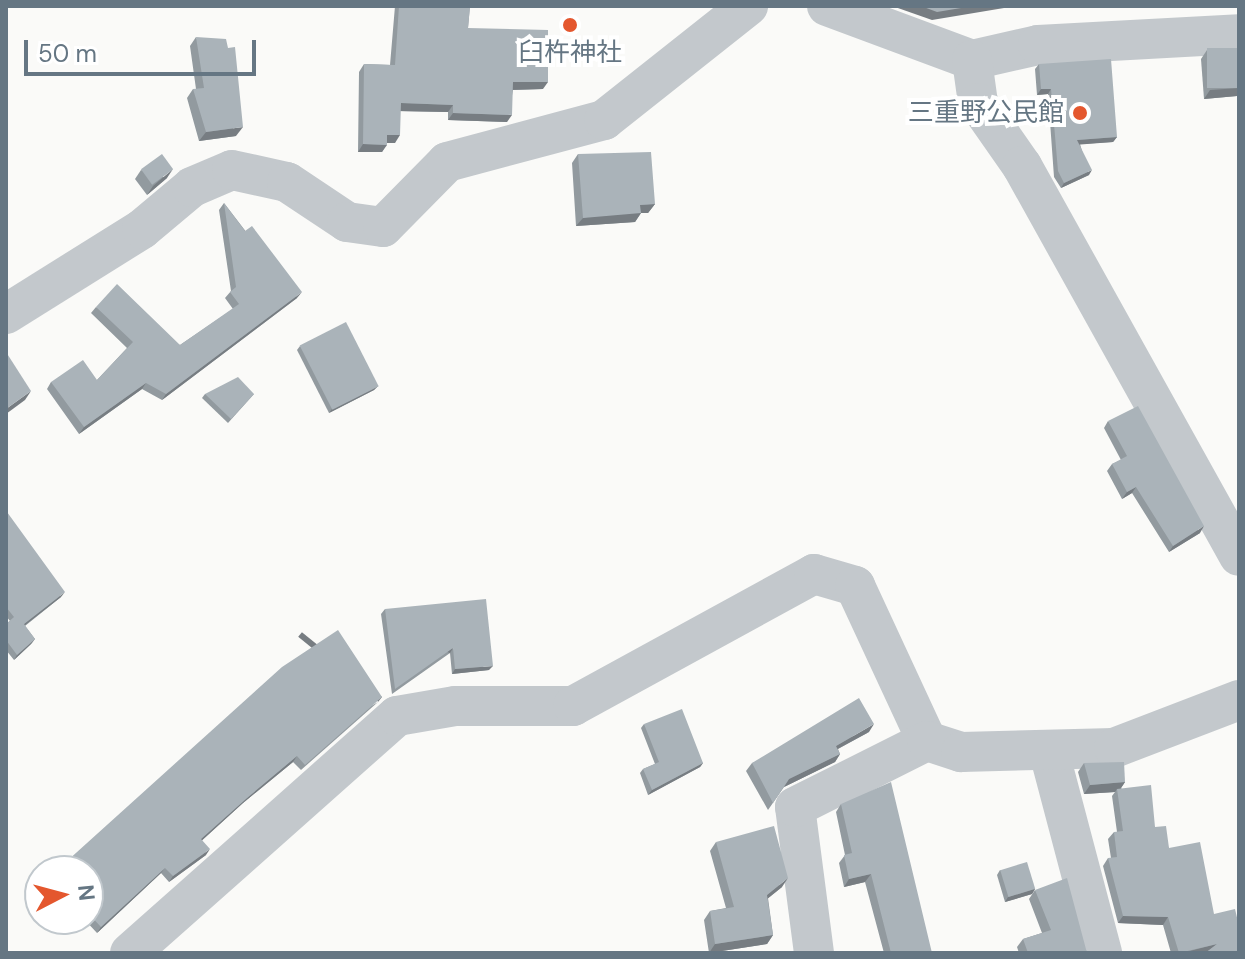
<!DOCTYPE html>
<meta charset="utf-8">
<style>
body{margin:0}
#map{position:relative;width:1245px;height:959px;overflow:hidden;background:#fafaf8;font-family:"DM Sans","Noto Sans JP",sans-serif}
div>[style]{position:absolute}
.minor>*{height:40px;margin:-20px;padding:0 20px;transform-origin:20px;border-radius:20px;background:#c3c8cc}
.wall>*{inset:0;background:#929a9f}
.shaded-wall>*{inset:0;background:#777d82;transform-origin:0 0}
.building>*{inset:0;background:#aab3b9;transform-origin:0 0}
.dots>*{width:22px;height:22px;translate:-50% -50%;box-sizing:border-box;border:4px solid #fff;border-radius:50%}
span{translate:-50% -50%;white-space:nowrap;text-align:center;line-height:1.15;-webkit-text-stroke:8px #fff;paint-order:stroke}
.poi-label{font-size:26px;color:#657683}
.right{translate:-100% -50%;text-align:right}
.frame{position:absolute;inset:0;border:8px solid #657683;pointer-events:none}
.north{position:absolute;left:24px;top:855px;width:80px;height:80px;box-sizing:border-box;background:#fff;border:2px solid #c1c8cd;border-radius:50%;rotate:84deg;font-size:22px;font-weight:700;line-height:32px;text-align:center;color:#657683}
.north::after{content:'';display:block;margin:auto;width:28px;height:36px;background:#e4572e;clip-path:polygon(50% 0,100% 100%,50% 72%,0 100%)}
.scale{position:absolute;left:24px;top:40px;width:232px;height:36px;box-sizing:border-box;border:4px solid #657683;border-top:0;padding-left:10px;font-size:24px;line-height:28px;white-space:nowrap;color:#657683;-webkit-text-stroke:6px #fff;paint-order:stroke}
</style>
<div id="map">
<div class="minor">
<div style="left:827px;top:6px;width:155px;rotate:20.4deg"></div>
<div style="left:972px;top:60px;width:68px;rotate:-12.8deg"></div>
<div style="left:1038px;top:45px;width:201px;rotate:-3.1deg"></div>
<div style="left:972px;top:60px;width:43px;rotate:82.1deg"></div>
<div style="left:978px;top:103px;width:77px;rotate:55.1deg"></div>
<div style="left:1022px;top:166px;width:446px;rotate:60.9deg"></div>
<div style="left:6px;top:314px;width:160px;rotate:-32deg"></div>
<div style="left:142px;top:229px;width:65px;rotate:-40deg"></div>
<div style="left:192px;top:187px;width:43px;rotate:-23deg"></div>
<div style="left:232px;top:170px;width:56px;rotate:12.3deg"></div>
<div style="left:287px;top:182px;width:72px;rotate:33.7deg"></div>
<div style="left:347px;top:222px;width:36px;rotate:8deg"></div>
<div style="left:383px;top:227px;width:91px;rotate:-45.4deg"></div>
<div style="left:447px;top:162px;width:163px;rotate:-15deg"></div>
<div style="left:604px;top:120px;width:184px;rotate:-38.4deg"></div>
<div style="left:1049px;top:752px;width:208px;rotate:75.2deg"></div>
<div style="left:130px;top:953px;width:357px;rotate:-41.6deg"></div>
<div style="left:397px;top:716px;width:59px;rotate:-9.8deg"></div>
<div style="left:455px;top:706px;width:118px"></div>
<div style="left:573px;top:706px;width:275px;rotate:-28.7deg"></div>
<div style="left:814px;top:574px;width:43px;rotate:16.3deg"></div>
<div style="left:855px;top:586px;width:171px;rotate:65.1deg"></div>
<div style="left:814px;top:953px;width:147px;rotate:-97.4deg"></div>
<div style="left:795px;top:807px;width:148px;rotate:-26.6deg"></div>
<div style="left:927px;top:741px;width:36px;rotate:18deg"></div>
<div style="left:961px;top:752px;width:153px;rotate:-1.5deg"></div>
<div style="left:1114px;top:748px;width:134px;rotate:-21deg"></div>
</div>
<div class="wall">
<div style="clip-path:polygon(395px 6px,470px 6px,468px 28px,543px 89px,513px 90px,507px 122px,448px 120px,448px 112px,400px 111px,395px 143px,387px 143px,382px 152px,358px 152px,359px 72px,364px 64px,390px 65px)"></div>
<div style="clip-path:polygon(196px 37px,236px 136px,199px 141px,187px 98px,193px 89px,196px 89px,190px 46px)"></div>
<div style="clip-path:polygon(1207px 50px,1239px 88px,1239px 94px,1237px 96px,1204px 99px,1201px 59px)"></div>
<div style="clip-path:polygon(1039px 64px,1117px 137px,1113px 142px,1080px 144px,1089px 175px,1061px 188px,1054px 177px,1048px 94px,1037px 95px,1035px 69px)"></div>
<div style="clip-path:polygon(578px 154px,655px 204px,648px 213px,641px 213px,635px 222px,576px 226px,572px 163px)"></div>
<div style="clip-path:polygon(141px 170px,167px 178px,147px 195px,135px 179px)"></div>
<div style="clip-path:polygon(224px 203px,297px 298px,162px 400px,142px 389px,79px 434px,47px 389px,51px 382px,97px 380px,127px 348px,91px 313px,96px 307px,180px 345px,233px 309px,225px 298px,231px 291px,219px 210px)"></div>
<div style="clip-path:polygon(300px 346px,378px 386px,374px 390px,329px 413px,297px 350px)"></div>
<div style="clip-path:polygon(205px 394px,254px 394px,228px 423px,202px 398px)"></div>
<div style="clip-path:polygon(1108px 421px,1200px 533px,1169px 552px,1132px 493px,1122px 499px,1107px 471px,1112px 464px,1121px 460px,1104px 428px)"></div>
<div style="clip-path:polygon(6px 513px,61px 597px,25px 626px,35px 639px,31px 644px,14px 660px,6px 650px,6px 624px,10px 621px,6px 616px)"></div>
<div style="clip-path:polygon(385px 609px,489px 670px,452px 674px,450px 653px,392px 694px,381px 614px)"></div>
<div style="clip-path:polygon(378px 702px,301px 770px,293px 762px,243px 803px,202px 840px,206px 855px,169px 882px,161px 873px,97px 933px,84px 919px,88px 919px,88px 871px)"></div>
<div style="clip-path:polygon(644px 724px,703px 763px,700px 767px,648px 795px,640px 773px,643px 769px,655px 764px,641px 728px)"></div>
<div style="clip-path:polygon(869px 732px,838px 749px,840px 754px,835px 762px,784px 787px,768px 810px,746px 771px,752px 763px)"></div>
<div style="clip-path:polygon(1084px 763px,1125px 782px,1121px 788px,1155px 827px,1239px 953px,1171px 953px,1163px 925px,1118px 923px,1103px 866px,1108px 858px,1111px 858px,1108px 839px,1114px 832px,1117px 832px,1112px 796px,1115px 792px,1084px 794px,1078px 772px)"></div>
<div style="clip-path:polygon(841px 804px,932px 953px,884px 953px,865px 882px,844px 887px,839px 863px,845px 855px,836px 812px)"></div>
<div style="clip-path:polygon(716px 842px,782px 887px,768px 898px,773px 935px,767px 944px,709px 953px,704px 920px,710px 911px,726px 908px,710px 851px)"></div>
<div style="clip-path:polygon(1000px 870px,1035px 889px,1032px 894px,1005px 902px,997px 875px)"></div>
<div style="clip-path:polygon(1035px 890px,1086px 950px,1087px 953px,1019px 953px,1017px 947px,1023px 939px,1042px 933px,1029px 899px)"></div>
</div>
<div class="shaded-wall">
<div style="clip-path:polygon(896px 6px,1016px 6px,932px 20px,895px 7px)"></div>
<div style="clip-path:polygon(513px 82px,548px 82px,543px 89px,508px 90px)"></div>
<div style="clip-path:polygon(1239px 88px,1239px 94px,1237px 96px,1204px 99px,1210px 90px)"></div>
<div style="clip-path:polygon(1041px 89px,1051px 89px,1048px 94px,1037px 95px)"></div>
<div style="clip-path:polygon(401px 103px,453px 105px,448px 112px,395px 111px)"></div>
<div style="clip-path:polygon(453px 113px,512px 115px,507px 122px,448px 120px)"></div>
<div style="clip-path:polygon(243px 127px,236px 136px,199px 141px,206px 132px)"></div>
<div style="clip-path:polygon(387px 135px,400px 135px,395px 143px,382px 143px)"></div>
<div style="clip-path:polygon(1117px 137px,1113px 142px,1074px 145px,1077px 140px)"></div>
<div style="clip-path:polygon(363px 144px,387px 145px,382px 152px,358px 152px)"></div>
<div style="clip-path:polygon(173px 169px,167px 178px,147px 195px,153px 186px)"></div>
<div style="clip-path:polygon(1092px 170px,1089px 175px,1061px 188px,1064px 183px)"></div>
<div style="clip-path:polygon(655px 204px,648px 213px,641px 213px,635px 222px,576px 226px,583px 218px,640px 205px)"></div>
<div style="clip-path:polygon(302px 292px,297px 298px,162px 400px,166px 394px)"></div>
<div style="clip-path:polygon(146px 383px,142px 389px,79px 434px,84px 427px)"></div>
<div style="clip-path:polygon(378px 386px,374px 390px,329px 413px,332px 409px)"></div>
<div style="clip-path:polygon(31px 391px,25px 400px,6px 414px,6px 409px)"></div>
<div style="clip-path:polygon(1136px 487px,1132px 493px,1122px 499px,1127px 492px)"></div>
<div style="clip-path:polygon(1204px 526px,1200px 533px,1169px 552px,1173px 546px)"></div>
<div style="clip-path:polygon(65px 592px,61px 597px,20px 629px,24px 624px)"></div>
<div style="clip-path:polygon(35px 639px,31px 644px,14px 660px,17px 655px)"></div>
<div style="left:453px;top:648px;width:6px;height:71px;rotate:121deg"></div>
<div style="clip-path:polygon(493px 666px,489px 670px,452px 674px,455px 669px)"></div>
<div style="left:382px;top:697px;width:6px;height:103px;rotate:129deg"></div>
<div style="clip-path:polygon(874px 724px,869px 732px,830px 753px,836px 746px)"></div>
<div style="clip-path:polygon(840px 754px,835px 762px,784px 787px,789px 779px)"></div>
<div style="clip-path:polygon(297px 756px,293px 762px,243px 803px,197px 845px,201px 839px,247px 798px)"></div>
<div style="clip-path:polygon(703px 763px,700px 767px,648px 795px,652px 790px)"></div>
<div style="clip-path:polygon(1125px 782px,1119px 791px,1117px 789px,1115px 792px,1084px 794px,1090px 785px)"></div>
<div style="clip-path:polygon(210px 849px,206px 855px,169px 882px,173px 876px)"></div>
<div style="clip-path:polygon(165px 868px,161px 873px,97px 933px,101px 927px)"></div>
<div style="clip-path:polygon(871px 874px,865px 882px,844px 887px,849px 879px)"></div>
<div style="clip-path:polygon(788px 878px,782px 887px,761px 904px,767px 895px)"></div>
<div style="clip-path:polygon(1035px 889px,1032px 894px,1005px 902px,1008px 897px)"></div>
<div style="clip-path:polygon(1123px 916px,1168px 917px,1163px 925px,1118px 923px)"></div>
<div style="clip-path:polygon(773px 935px,767px 944px,709px 953px,715px 944px)"></div>
<div style="clip-path:polygon(1217px 944px,1206px 953px,1182px 953px)"></div>
</div>
<div class="building">
<div style="clip-path:polygon(399px 6px,470px 6px,468px 28px,548px 30px,548px 82px,513px 82px,512px 115px,453px 113px,453px 105px,401px 103px,400px 135px,387px 135px,387px 145px,363px 144px,364px 64px,395px 65px)"></div>
<div style="clip-path:polygon(921px 6px,973px 6px,937px 12px)"></div>
<div style="clip-path:polygon(196px 37px,226px 39px,228px 48px,235px 47px,243px 127px,206px 132px,193px 89px,204px 88px)"></div>
<div style="left:1239px;top:48px;width:40px;height:32px;rotate:90deg"></div>
<div style="clip-path:polygon(1111px 59px,1117px 137px,1077px 140px,1092px 170px,1064px 183px,1058px 171px,1051px 89px,1041px 89px,1039px 64px)"></div>
<div style="clip-path:polygon(651px 152px,655px 204px,640px 205px,641px 213px,583px 218px,578px 154px)"></div>
<div style="left:162px;top:154px;width:19px;height:26px;rotate:54deg"></div>
<div style="clip-path:polygon(224px 203px,245px 231px,252px 226px,302px 292px,166px 394px,146px 383px,84px 427px,51px 382px,83px 360px,97px 380px,133px 342px,96px 307px,117px 284px,180px 345px,239px 304px,230px 292px,236px 287px)"></div>
<div style="left:346px;top:322px;width:72px;height:52px;rotate:63deg"></div>
<div style="clip-path:polygon(6px 352px,31px 391px,6px 409px)"></div>
<div style="clip-path:polygon(238px 377px,254px 394px,231px 419px,205px 394px)"></div>
<div style="clip-path:polygon(1138px 406px,1204px 526px,1173px 546px,1136px 487px,1127px 492px,1112px 464px,1127px 456px,1108px 421px)"></div>
<div style="clip-path:polygon(7px 512px,65px 592px,24px 624px,35px 639px,17px 655px,6px 640px,6px 624px,14px 617px,6px 607px)"></div>
<div style="clip-path:polygon(486px 599px,493px 666px,455px 669px,453px 648px,395px 689px,385px 609px)"></div>
<div style="clip-path:polygon(338px 630px,382px 697px,305px 765px,297px 756px,247px 798px,201px 839px,210px 849px,173px 876px,165px 868px,101px 927px,88px 913px,88px 871px,56px 871px,282px 667px)"></div>
<div style="clip-path:polygon(859px 698px,874px 724px,836px 746px,840px 754px,789px 779px,773px 803px,752px 763px)"></div>
<div style="clip-path:polygon(682px 709px,703px 763px,652px 790px,643px 769px,659px 762px,644px 724px)"></div>
<div style="clip-path:polygon(1124px 762px,1125px 782px,1090px 785px,1084px 763px)"></div>
<div style="clip-path:polygon(891px 782px,932px 953px,891px 953px,871px 874px,849px 879px,844px 855px,852px 853px,841px 804px)"></div>
<div style="clip-path:polygon(1151px 785px,1155px 827px,1166px 826px,1169px 848px,1200px 842px,1214px 914px,1235px 909px,1239px 926px,1239px 953px,1205px 953px,1217px 944px,1179px 953px,1168px 917px,1123px 916px,1108px 858px,1117px 857px,1114px 832px,1123px 831px,1117px 789px)"></div>
<div style="clip-path:polygon(774px 826px,788px 878px,767px 895px,773px 935px,715px 944px,710px 911px,734px 907px,716px 842px)"></div>
<div style="left:1027px;top:862px;width:28px;height:28px;rotate:73deg"></div>
<div style="clip-path:polygon(1067px 878px,1087px 953px,1028px 953px,1023px 939px,1051px 930px,1035px 890px)"></div>
</div>
<div class="dots">
<div style="left:570px;top:25px;background:#e4572e"></div>
<div style="left:1080px;top:113px;background:#e4572e"></div>
</div>
<div class="poi-label">
<span style="left:570px;top:53px">臼杵神社</span>
<span class="right" style="left:1064px;top:113px">三重野公民館</span>
</div>
<div class="frame"></div>
<div class="north">N</div>
<div class="scale">50 m</div>
</div>
